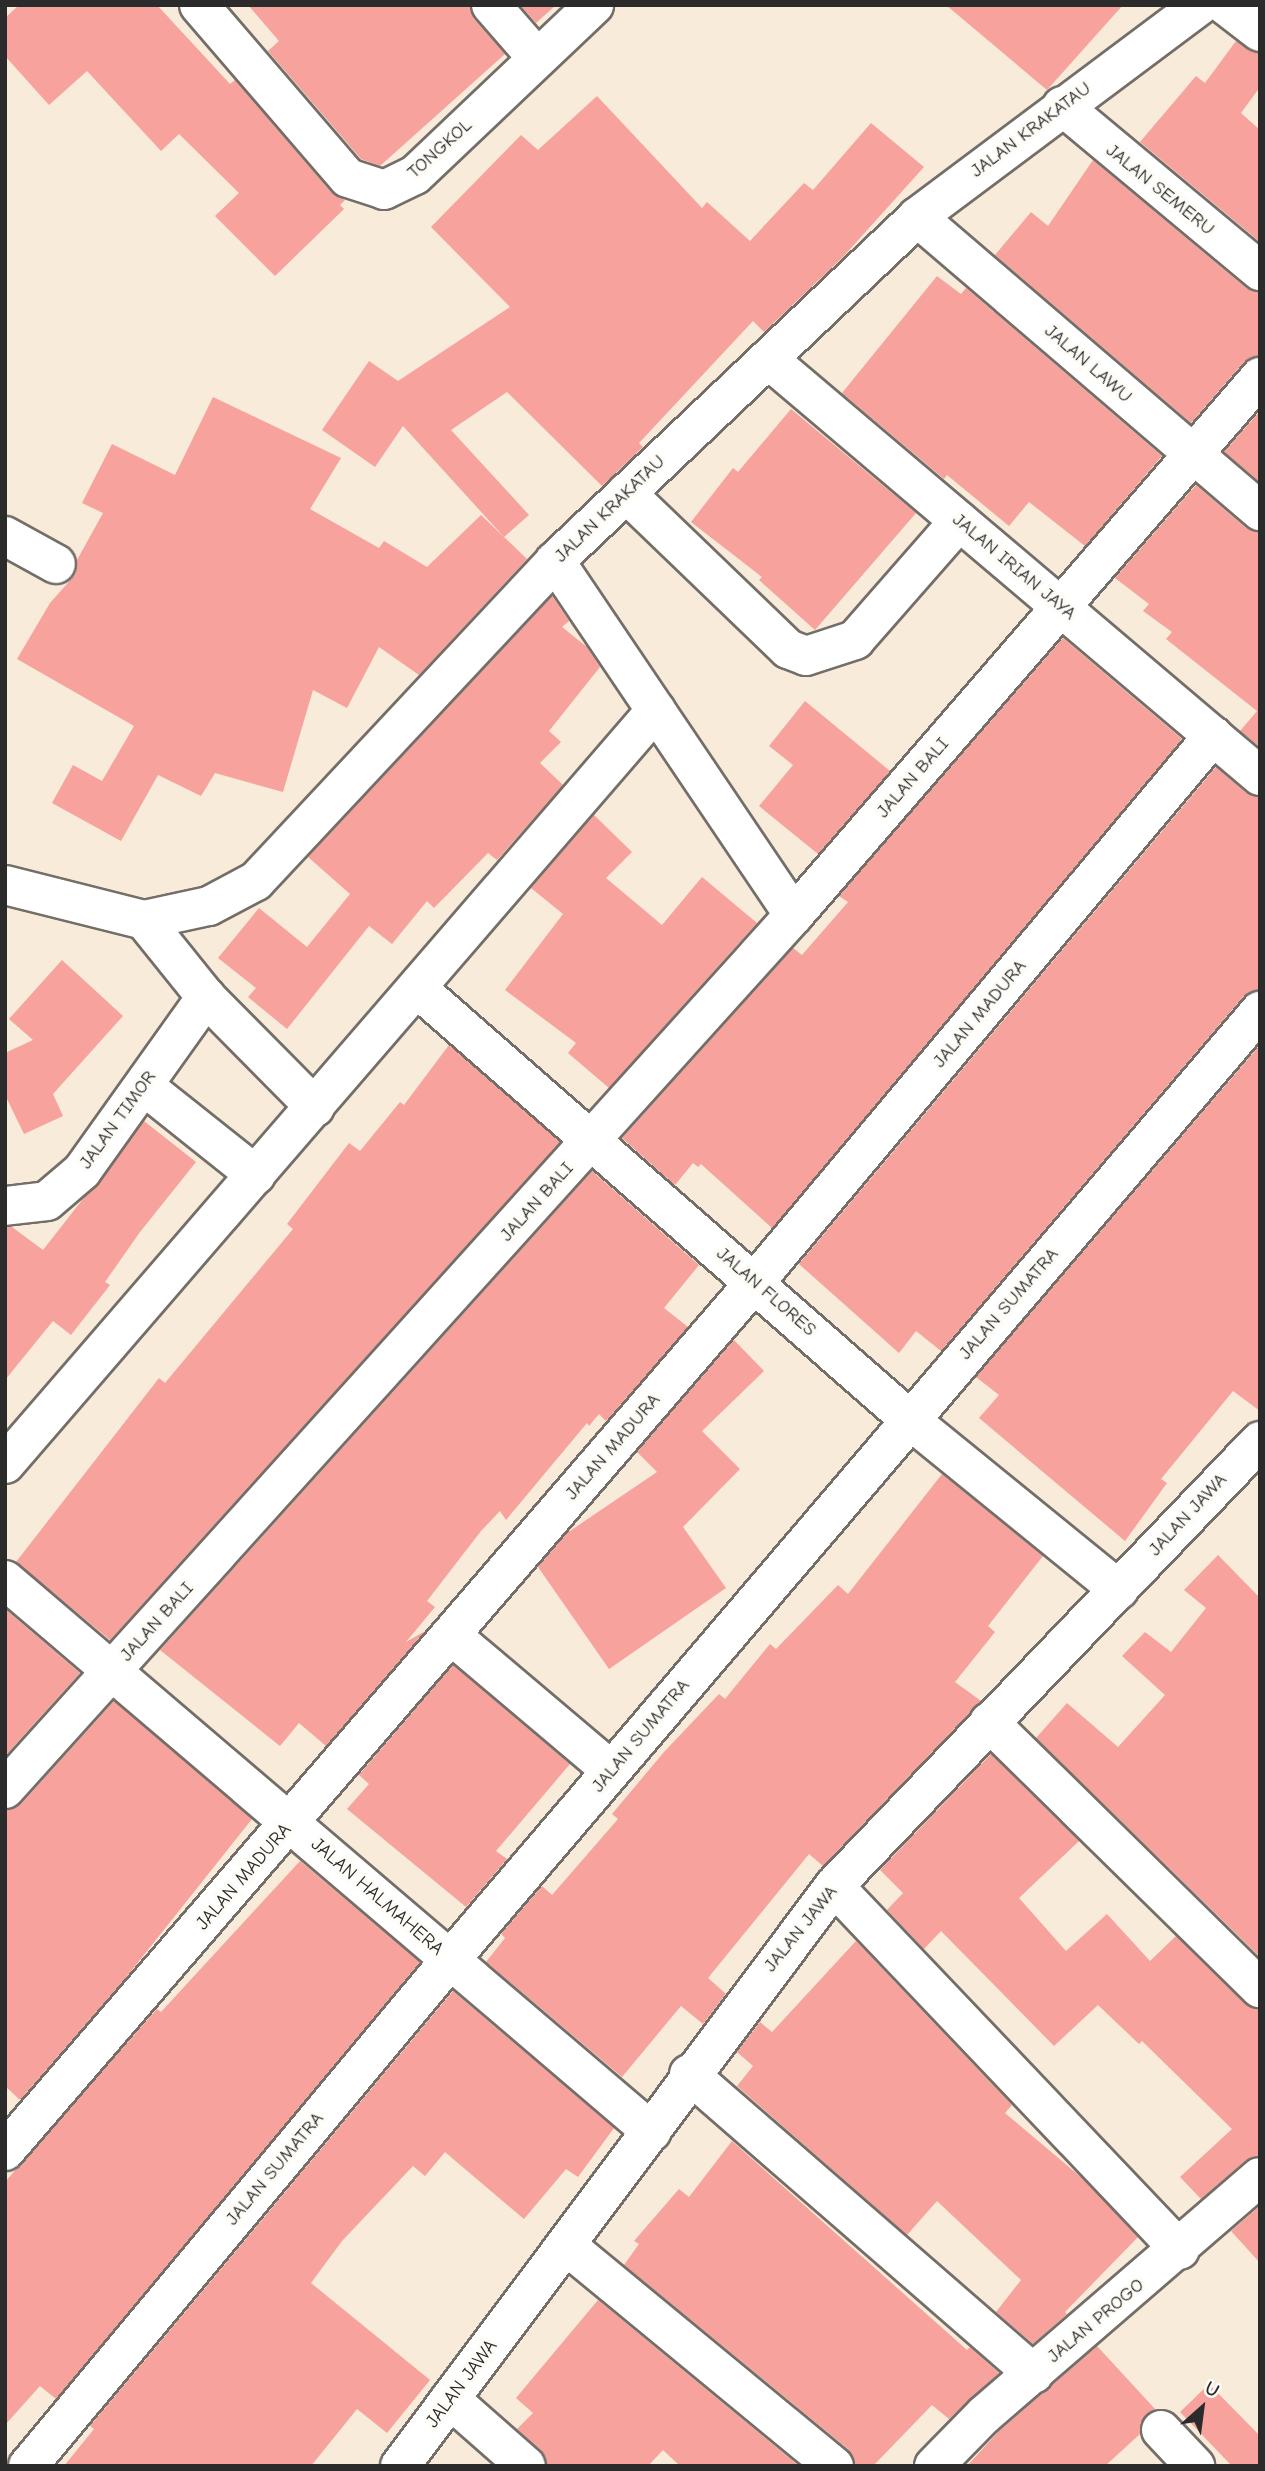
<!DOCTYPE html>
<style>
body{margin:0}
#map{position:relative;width:1265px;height:2471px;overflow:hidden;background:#f8ebd9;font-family:"Comic Neue",sans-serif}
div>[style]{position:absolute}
.building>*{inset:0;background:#f7a29c}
.roads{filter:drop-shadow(2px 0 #736e68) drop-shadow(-2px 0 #736e68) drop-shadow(0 2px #736e68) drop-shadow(0 -2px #736e68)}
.street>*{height:38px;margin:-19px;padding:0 19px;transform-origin:19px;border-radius:19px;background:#fff}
span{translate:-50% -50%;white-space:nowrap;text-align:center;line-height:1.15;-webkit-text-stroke:7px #fdfcf7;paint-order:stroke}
.street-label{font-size:19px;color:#2b2b2b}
.frame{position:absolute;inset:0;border:7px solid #2b2b2b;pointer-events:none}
.north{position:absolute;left:1167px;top:2373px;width:70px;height:70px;-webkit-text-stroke:5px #fdfcf7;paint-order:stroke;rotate:28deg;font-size:19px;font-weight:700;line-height:28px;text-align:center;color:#2b2b2b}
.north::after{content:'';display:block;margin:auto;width:24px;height:32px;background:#2b2b2b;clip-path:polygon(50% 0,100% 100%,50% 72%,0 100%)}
</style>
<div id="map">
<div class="building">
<div style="clip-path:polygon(19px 5px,157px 5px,230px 84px,235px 80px,331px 192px,345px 200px,340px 205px,344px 209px,275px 276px,215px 216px,239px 193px,179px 134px,161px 151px,87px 71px,49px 105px,5px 56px,5px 18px)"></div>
<div style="clip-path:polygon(248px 5px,470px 5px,474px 19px,505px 54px,380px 166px,361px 159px,268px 51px,279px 41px)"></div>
<div style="clip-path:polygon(520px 5px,556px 5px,536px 23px)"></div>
<div style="clip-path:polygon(946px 5px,1123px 5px,1047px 90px)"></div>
<div style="clip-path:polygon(1236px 41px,1260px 53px,1260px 87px,1241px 113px,1260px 130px,1260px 242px,1140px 142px,1196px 76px,1205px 83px)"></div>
<div style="clip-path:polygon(597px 96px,702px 208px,707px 202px,750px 241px,804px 183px,813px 190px,871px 123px,924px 167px,842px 258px,764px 332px,753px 321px,639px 443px,643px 447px,602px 486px,507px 392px,451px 430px,529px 515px,504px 537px,403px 426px,375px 467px,322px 430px,369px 361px,398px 381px,510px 307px,431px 227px,521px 135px,538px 150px)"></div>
<div style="clip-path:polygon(1093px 160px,1246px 288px,1260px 292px,1260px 356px,1243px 363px,1191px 423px,995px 255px,1031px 212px,1048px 226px)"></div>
<div style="clip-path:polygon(937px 276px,961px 294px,966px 288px,1162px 456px,1085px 546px,1029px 502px,1009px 526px,947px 475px,944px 479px,842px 393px)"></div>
<div style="clip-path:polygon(213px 397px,341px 458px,310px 509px,379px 548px,384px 541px,427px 567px,481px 515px,527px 559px,419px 675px,379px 647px,347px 708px,313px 690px,283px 792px,215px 773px,201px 796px,158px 775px,121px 841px,52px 803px,73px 765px,102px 781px,134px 726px,17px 659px,50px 603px,75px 575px,77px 560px,103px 513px,82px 503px,112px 444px,175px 475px)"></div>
<div style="clip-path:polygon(791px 409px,916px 513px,815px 630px,759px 580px,762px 577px,691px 522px,733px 468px,738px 472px)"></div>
<div style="clip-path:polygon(1260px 411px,1260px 482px,1224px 452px)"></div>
<div style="clip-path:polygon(1196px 485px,1246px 528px,1260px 532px,1260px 747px,1240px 731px,1257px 711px,1166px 639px,1172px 632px,1143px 611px,1149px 604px,1115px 578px)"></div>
<div style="clip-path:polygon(552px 596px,569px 621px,562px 627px,587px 647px,600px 667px,549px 731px,561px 742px,540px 763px,563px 785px,497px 860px,488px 853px,434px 908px,427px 901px,392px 944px,369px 926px,287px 1029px,248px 997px,256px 988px,218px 958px,259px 908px,307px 947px,350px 894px,308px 857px)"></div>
<div style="clip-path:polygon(1063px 638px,1182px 739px,772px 1228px,701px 1164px,698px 1167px,693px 1163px,675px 1185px,622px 1138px,793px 948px,802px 955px,848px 902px,839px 896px)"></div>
<div style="clip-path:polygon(805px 701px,890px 771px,818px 854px,759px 806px,793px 765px,769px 746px)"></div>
<div style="clip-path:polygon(1216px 767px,1246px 793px,1260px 797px,1260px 990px,1243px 997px,941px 1351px,916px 1331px,899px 1353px,799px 1264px)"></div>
<div style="clip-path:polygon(594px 815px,632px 852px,606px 878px,662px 925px,702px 877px,757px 923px,609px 1088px,568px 1053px,576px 1043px,505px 990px,563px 914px,531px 888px)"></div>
<div style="clip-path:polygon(62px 960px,123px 1016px,53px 1094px,63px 1116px,24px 1134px,5px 1095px,5px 1053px,33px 1040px,9px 1019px)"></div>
<div style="clip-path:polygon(449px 1045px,560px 1142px,110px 1640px,16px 1562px,159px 1378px,165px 1383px,293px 1229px,287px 1224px,349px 1143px,360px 1151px,400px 1102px,404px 1105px)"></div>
<div style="clip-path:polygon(1260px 1045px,1260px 1411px,1233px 1391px,1161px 1479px,1167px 1483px,1125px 1541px,979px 1418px,999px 1395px,976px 1377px)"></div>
<div style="clip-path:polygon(144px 1121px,196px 1162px,140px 1232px,105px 1282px,110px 1285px,71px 1335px,53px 1321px,5px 1380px,5px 1227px,12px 1227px,43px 1250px)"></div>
<div style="clip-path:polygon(592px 1171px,699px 1265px,664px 1308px,688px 1327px,606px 1421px,599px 1414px,589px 1426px,587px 1423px,506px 1520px,500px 1511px,481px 1531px,427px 1601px,435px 1607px,406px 1642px,425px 1631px,326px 1746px,299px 1723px,280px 1746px,160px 1650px)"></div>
<div style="clip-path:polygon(734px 1340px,764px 1371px,702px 1431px,740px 1469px,683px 1527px,726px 1588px,609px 1669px,538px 1567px,567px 1533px,657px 1472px,637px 1452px)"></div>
<div style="clip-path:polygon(942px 1474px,1043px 1556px,988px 1626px,995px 1632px,955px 1682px,981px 1701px,823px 1866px,809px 1854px,708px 1978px,726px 1994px,703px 2024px,681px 2006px,622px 2077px,486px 1962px,505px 1938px,501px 1934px,542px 1886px,552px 1895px,618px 1819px,612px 1814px,664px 1752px,719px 1694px,725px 1699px,770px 1644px,776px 1649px,838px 1585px,848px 1594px)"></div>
<div style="clip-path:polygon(1218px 1555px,1260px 1598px,1260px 1957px,1036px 1738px,1067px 1703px,1118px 1747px,1165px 1695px,1122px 1656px,1145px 1632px,1171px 1652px,1206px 1608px,1184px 1590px)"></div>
<div style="clip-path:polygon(5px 1609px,80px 1673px,5px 1756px)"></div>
<div style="clip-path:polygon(453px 1665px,570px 1764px,496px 1851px,507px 1859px,466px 1907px,347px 1809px,369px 1784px,359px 1775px)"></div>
<div style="clip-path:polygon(114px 1701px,252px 1819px,124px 1980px,20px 2100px,5px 2086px,5px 1810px,21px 1804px)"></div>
<div style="clip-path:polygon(991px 1754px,1079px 1841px,1019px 1898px,1066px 1951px,1107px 1914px,1150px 1961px,1176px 1936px,1245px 2004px,1260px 2009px,1260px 2156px,1246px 2160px,1201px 2199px,1180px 2177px,1232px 2129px,1142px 2041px,1139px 2044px,1098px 2005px,1054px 2046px,941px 1931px,924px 1949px,887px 1910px,903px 1893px,880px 1870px)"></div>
<div style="clip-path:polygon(300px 1861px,420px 1962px,56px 2399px,40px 2386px,5px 2425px,5px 2182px,157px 2009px,161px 2012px)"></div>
<div style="clip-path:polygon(856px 1941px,1012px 2105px,1005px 2113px,1082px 2178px,1138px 2237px,1065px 2312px,1067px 2314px,1033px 2344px,996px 2312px,1021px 2280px,937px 2201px,907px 2235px,737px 2086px,753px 2066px,737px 2052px,760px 2022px,772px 2032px)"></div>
<div style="clip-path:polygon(453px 1991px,614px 2128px,578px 2177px,566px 2169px,524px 2219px,445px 2152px,425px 2176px,413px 2166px,342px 2241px,311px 2283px,430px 2380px,387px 2433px,357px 2409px,311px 2466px,64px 2466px,94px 2429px,90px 2426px)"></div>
<div style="clip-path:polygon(732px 2141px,967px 2350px,970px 2347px,999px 2373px,949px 2419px,932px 2405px,873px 2466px,855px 2466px,848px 2449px,624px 2265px,639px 2244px,634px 2241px,679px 2189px,689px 2197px)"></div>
<div style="clip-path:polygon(1260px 2206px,1260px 2263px,1231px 2231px)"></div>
<div style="clip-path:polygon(598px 2300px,799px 2466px,680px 2466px,663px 2450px,648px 2466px,547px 2466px,541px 2450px,517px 2429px,533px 2413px,516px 2398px)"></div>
<div style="clip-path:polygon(1097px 2346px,1155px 2409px,1140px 2423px,1140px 2434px,1105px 2466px,967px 2466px,999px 2431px)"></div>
<div style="clip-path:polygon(1209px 2384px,1260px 2436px,1260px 2466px,1232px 2466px,1180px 2412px)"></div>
</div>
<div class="roads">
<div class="street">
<div style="left:199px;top:5px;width:228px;rotate:49.3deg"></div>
<div style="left:348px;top:178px;width:38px;rotate:18deg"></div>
<div style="left:384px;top:190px;width:34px;rotate:-26deg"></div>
<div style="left:415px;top:175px;width:247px;rotate:-43.5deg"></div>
<div style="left:491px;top:5px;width:70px;rotate:49deg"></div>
<div style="left:1225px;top:5px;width:44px;rotate:37.6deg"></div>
<div style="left:1062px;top:106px;width:258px;rotate:39.8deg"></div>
<div style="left:917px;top:217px;width:452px;rotate:40.6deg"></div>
<div style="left:768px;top:359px;width:645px;rotate:40.28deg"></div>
<div style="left:626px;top:493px;width:225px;rotate:43.9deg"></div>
<div style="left:788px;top:649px;width:19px;rotate:21deg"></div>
<div style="left:806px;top:656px;width:52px;rotate:-18.1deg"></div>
<div style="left:855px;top:640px;width:158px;rotate:-48.8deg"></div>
<div style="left:5px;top:536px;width:58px;rotate:28.8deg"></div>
<div style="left:555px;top:561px;width:427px;rotate:56deg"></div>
<div style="left:5px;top:885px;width:143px;rotate:14.1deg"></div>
<div style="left:144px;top:920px;width:66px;rotate:-12.2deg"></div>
<div style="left:209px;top:906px;width:53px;rotate:-28deg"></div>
<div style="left:256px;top:881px;width:438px;rotate:-46.9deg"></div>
<div style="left:555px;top:561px;width:499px;rotate:-43.5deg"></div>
<div style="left:917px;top:217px;width:354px;rotate:-36.8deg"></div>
<div style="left:144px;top:920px;width:99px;rotate:51.2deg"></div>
<div style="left:206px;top:997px;width:155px;rotate:45.3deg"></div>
<div style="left:418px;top:989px;width:654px;rotate:41.22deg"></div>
<div style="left:910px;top:1420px;width:269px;rotate:39.1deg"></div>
<div style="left:144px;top:1086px;width:143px;rotate:38.5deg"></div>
<div style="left:5px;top:1206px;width:42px;rotate:-6.8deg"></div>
<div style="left:47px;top:1201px;width:46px;rotate:-40.6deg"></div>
<div style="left:82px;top:1171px;width:214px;rotate:-54.5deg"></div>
<div style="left:5px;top:1464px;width:996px;rotate:-49.19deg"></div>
<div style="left:5px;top:1580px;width:850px;rotate:40.47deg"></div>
<div style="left:451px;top:1635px;width:209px;rotate:40.2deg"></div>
<div style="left:989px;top:1722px;width:380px;rotate:44.5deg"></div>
<div style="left:5px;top:1789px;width:1177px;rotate:-47.93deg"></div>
<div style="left:794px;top:915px;width:712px;rotate:-49.1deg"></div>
<div style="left:834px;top:1886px;width:502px;rotate:46.45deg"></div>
<div style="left:689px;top:2074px;width:457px;rotate:41deg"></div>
<div style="left:5px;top:2151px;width:1148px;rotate:-49.2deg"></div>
<div style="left:755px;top:1282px;width:713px;rotate:-50.01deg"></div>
<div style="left:567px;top:2246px;width:346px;rotate:39.5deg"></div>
<div style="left:450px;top:2399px;width:101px;rotate:41.4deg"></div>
<div style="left:1161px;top:2430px;width:50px;rotate:46.6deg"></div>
<div style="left:28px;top:2466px;width:659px;rotate:-50.17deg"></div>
<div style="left:450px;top:1960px;width:1248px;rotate:-49.52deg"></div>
<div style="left:400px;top:2466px;width:724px;rotate:-53.19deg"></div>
<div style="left:834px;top:1886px;width:616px;rotate:-46.25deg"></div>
<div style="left:934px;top:2466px;width:71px;rotate:-45.6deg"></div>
<div style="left:984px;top:2415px;width:364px;rotate:-40.8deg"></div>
</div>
</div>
<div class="street-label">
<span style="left:1031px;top:130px;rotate:-37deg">JALAN KRAKATAU</span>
<span style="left:440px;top:149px;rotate:-42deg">TONGKOL</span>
<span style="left:1160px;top:190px;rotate:39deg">JALAN SEMERU</span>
<span style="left:1088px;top:364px;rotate:41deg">JALAN LAWU</span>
<span style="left:610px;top:509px;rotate:-44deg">JALAN KRAKATAU</span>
<span style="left:1014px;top:567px;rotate:40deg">JALAN IRIAN JAYA</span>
<span style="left:913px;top:778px;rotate:-49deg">JALAN BALI</span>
<span style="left:980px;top:1014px;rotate:-50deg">JALAN MADURA</span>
<span style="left:118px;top:1120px;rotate:-54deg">JALAN TIMOR</span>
<span style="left:537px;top:1202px;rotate:-48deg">JALAN BALI</span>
<span style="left:766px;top:1292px;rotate:41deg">JALAN FLORES</span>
<span style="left:1009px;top:1304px;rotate:-49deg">JALAN SUMATRA</span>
<span style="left:613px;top:1447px;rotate:-49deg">JALAN MADURA</span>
<span style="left:1188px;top:1515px;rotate:-47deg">JALAN JAWA</span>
<span style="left:157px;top:1622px;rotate:-48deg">JALAN BALI</span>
<span style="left:641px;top:1736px;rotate:-50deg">JALAN SUMATRA</span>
<span style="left:244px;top:1877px;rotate:-49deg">JALAN MADURA</span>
<span style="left:377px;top:1897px;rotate:41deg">JALAN HALMAHERA</span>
<span style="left:801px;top:1929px;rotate:-51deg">JALAN JAWA</span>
<span style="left:275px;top:2169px;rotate:-50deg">JALAN SUMATRA</span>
<span style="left:1096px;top:2321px;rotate:-40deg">JALAN PROGO</span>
<span style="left:462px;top:2384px;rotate:-53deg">JALAN JAWA</span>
</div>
<div class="frame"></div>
<div class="north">U</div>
</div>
